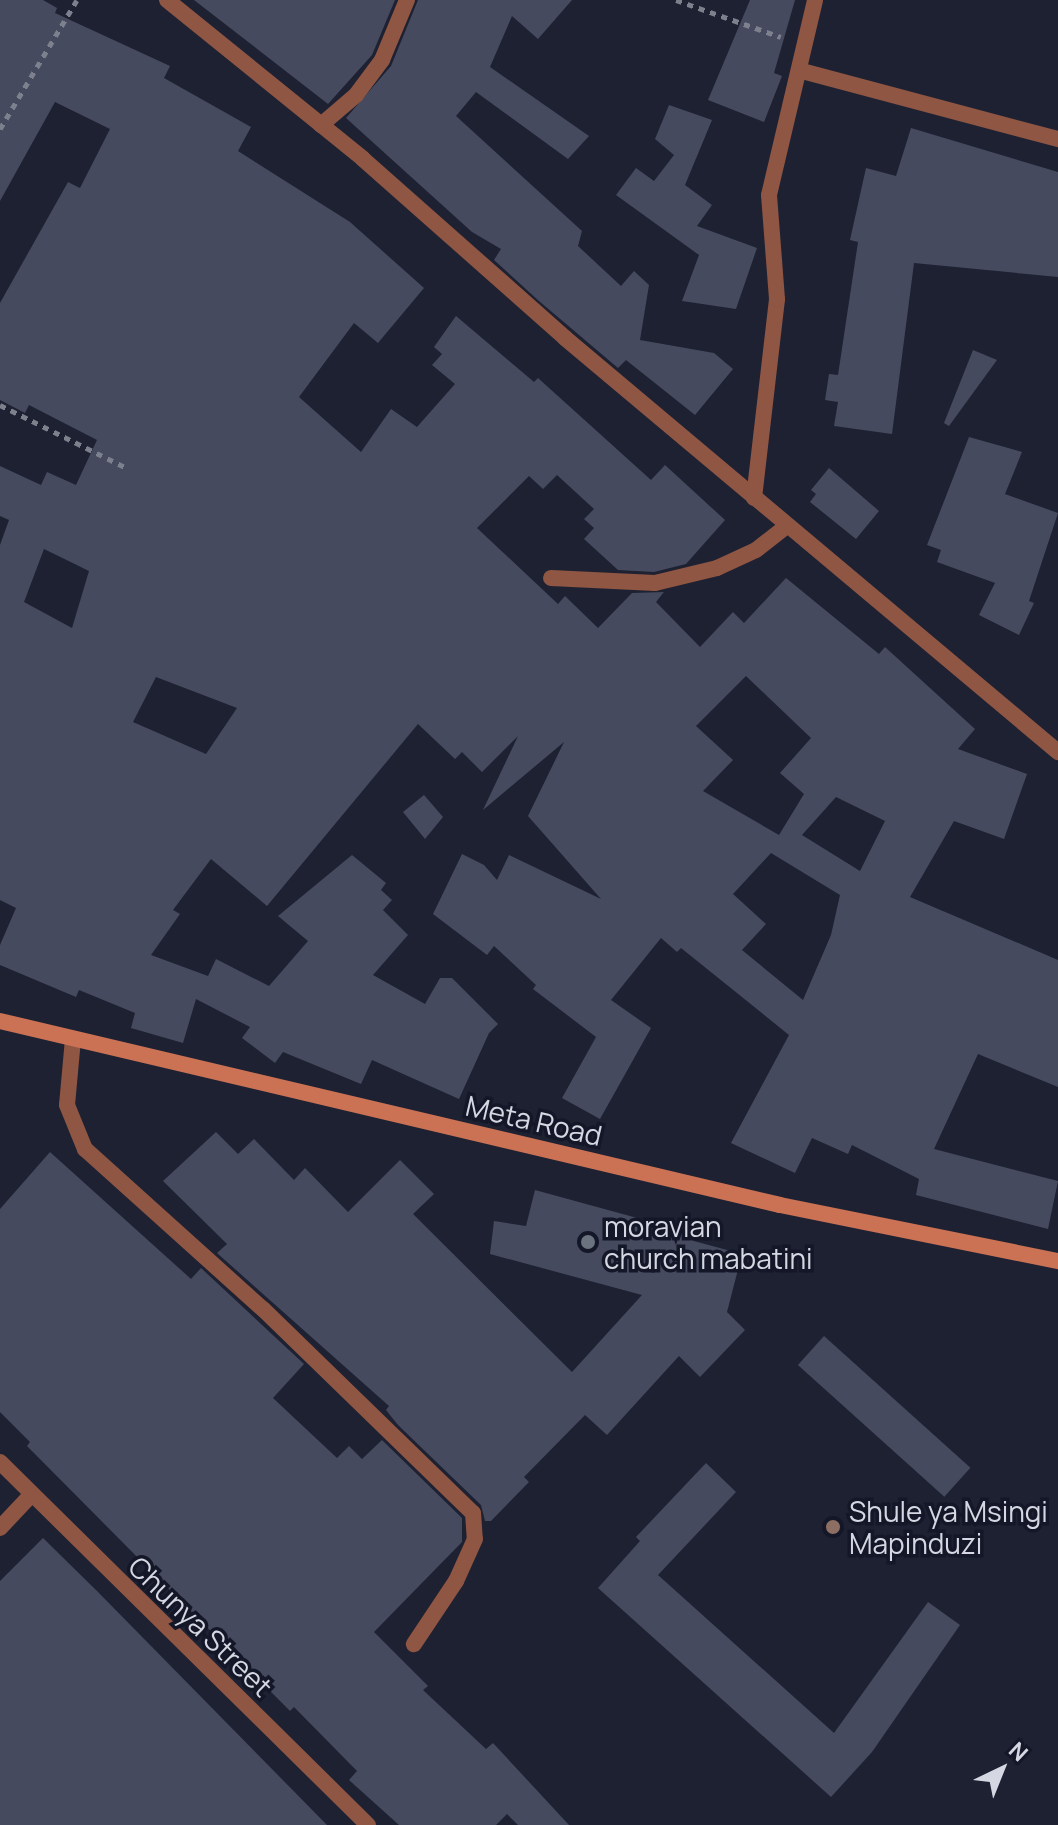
<!DOCTYPE html>
<style>
body{margin:0}
#map{position:relative;width:1058px;height:1825px;overflow:hidden;background:#1e2132;font-family:Manrope,sans-serif}
div>[style]{position:absolute}
.building>*{inset:0;background:#464a5e;transform-origin:0 0}
.path>*{height:5px;margin-top:-2.5px;transform-origin:0;background:repeating-linear-gradient(90deg,#7d808d 0 6px,transparent 0 12px)}
.street>*{height:16px;margin:-8px;padding:0 8px;transform-origin:8px;border-radius:8px;background:#8f5643}
.secondary>*{height:16px;margin:-8px;padding:0 8px;transform-origin:8px;border-radius:8px;background:#cc7254}
.dots>*{width:22px;height:22px;translate:-50% -50%;box-sizing:border-box;border:4px solid #141728;border-radius:50%}
span{translate:-50% -50%;white-space:nowrap;text-align:center;line-height:1.15;-webkit-text-stroke:7px #141728;paint-order:stroke}
.street-label{font-size:28px;color:#d5d8e3}
.poi-label{font-size:28px;color:#d5d8e3}
.left{translate:0 -50%;text-align:left}
.north{position:absolute;left:962px;top:1729px;width:80px;height:80px;-webkit-text-stroke:6px #141728;paint-order:stroke;rotate:43deg;font-size:22px;font-weight:700;line-height:32px;text-align:center;color:#d5d8e3}
.north::after{content:'';display:block;margin:auto;width:28px;height:36px;background:#d5d8e3;clip-path:polygon(50% 0,100% 100%,50% 72%,0 100%)}
</style>
<div id="map">
<div class="building">
<div style="clip-path:polygon(evenodd,0 0,43px 0,57px 8px,55px 13px,170px 66px,164px 78px,251px 127px,238px 151px,350px 222px,424px 288px,378px 343px,354px 323px,299px 397px,361px 452px,391px 409px,417px 427px,455px 384px,432px 365px,442px 354px,434px 347px,456px 316px,534px 382px,538px 378px,651px 480px,665px 465px,725px 520px,686px 564px,654px 572px,618px 570px,584px 539px,594px 528px,584px 519px,594px 509px,557px 475px,543px 489px,529px 476px,477px 528px,558px 604px,565px 596px,598px 628px,632px 593px,664px 592px,656px 602px,700px 647px,733px 612px,744px 623px,786px 578px,879px 654px,885px 647px,975px 729px,958px 749px,1027px 774px,1004px 839px,954px 821px,910px 897px,1058px 960px,1058px 1087px,978px 1054px,934px 1149px,1058px 1181px,1048px 1229px,916px 1195px,919px 1179px,852px 1145px,848px 1154px,812px 1138px,795px 1173px,731px 1143px,789px 1035px,681px 948px,677px 952px,661px 938px,611px 1000px,651px 1028px,600px 1119px,562px 1098px,596px 1037px,533px 989px,536px 985px,494px 946px,487px 955px,433px 914px,462px 854px,484px 865px,497px 880px,509px 855px,601px 899px,528px 816px,564px 742px,483px 810px,518px 736px,482px 772px,462px 752px,455px 759px,418px 724px,267px 906px,211px 859px,173px 910px,180px 914px,151px 955px,208px 976px,216px 959px,269px 986px,308px 941px,278px 916px,352px 855px,386px 883px,381px 890px,392px 900px,383px 910px,408px 935px,373px 975px,425px 1004px,440px 978px,452px 978px,498px 1024px,489px 1033px,459px 1099px,372px 1060px,361px 1084px,283px 1052px,275px 1063px,242px 1038px,250px 1027px,196px 999px,183px 1043px,131px 1028px,135px 1013px,79px 990px,76px 997px,0 965px,0 945px,16px 908px,0 900px,0 545px,9px 520px,0 516px,0 466px,41px 485px,47px 472px,76px 485px,97px 440px,29px 405px,25px 413px,0 400px,0 303px,68px 182px,80px 188px,110px 129px,55px 102px,0 201px,0 0,44px 549px,89px 571px,72px 628px,24px 602px,44px 549px,0 0,746px 676px,811px 738px,780px 773px,804px 794px,779px 835px,703px 791px,733px 760px,696px 726px,746px 676px,0 0,156px 677px,237px 708px,206px 754px,133px 722px,156px 677px,0 0,836px 797px,885px 821px,860px 871px,802px 835px,836px 797px,0 0,771px 853px,840px 895px,831px 935px,803px 1000px,742px 950px,766px 924px,733px 894px,771px 853px)"></div>
<div style="clip-path:polygon(194px 0,395px 0,372px 55px,328px 104px)"></div>
<div style="clip-path:polygon(418px 0,572px 0,538px 39px,512px 16px,490px 67px,589px 136px,568px 159px,476px 92px,456px 116px,582px 231px,578px 246px,621px 286px,634px 271px,649px 285px,640px 340px,714px 353px,733px 369px,695px 415px,626px 360px,618px 368px,539px 301px,494px 260px,501px 249px,472px 232px,346px 118px,391px 66px)"></div>
<div style="clip-path:polygon(750px 0,795px 0,774px 73px,782px 76px,764px 122px,708px 100px)"></div>
<div style="clip-path:polygon(669px 105px,712px 120px,685px 185px,712px 205px,697px 226px,757px 248px,736px 309px,682px 301px,699px 255px,616px 195px,636px 168px,654px 181px,674px 155px,655px 139px)"></div>
<div style="clip-path:polygon(911px 128px,1058px 172px,1058px 277px,914px 263px,892px 434px,834px 426px,838px 402px,825px 400px,829px 374px,838px 375px,858px 242px,850px 240px,866px 168px,896px 176px)"></div>
<div style="clip-path:polygon(973px 350px,997px 360px,949px 426px,944px 423px)"></div>
<div style="clip-path:polygon(969px 437px,1022px 452px,1005px 494px,1058px 513px,1029px 601px,1034px 603px,1019px 635px,979px 615px,995px 583px,937px 562px,941px 550px,927px 545px)"></div>
<div style="clip-path:polygon(829px 468px,879px 511px,856px 539px,810px 502px,816px 494px,811px 490px)"></div>
<div style="clip-path:polygon(424px 795px,443px 817px,425px 839px,403px 812px)"></div>
<div style="clip-path:polygon(216px 1132px,238px 1154px,254px 1139px,294px 1180px,305px 1168px,348px 1212px,400px 1160px,434px 1194px,413px 1214px,572px 1372px,642px 1295px,490px 1254px,494px 1221px,526px 1226px,535px 1190px,692px 1233px,690px 1240px,742px 1254px,727px 1312px,745px 1330px,700px 1377px,679px 1356px,607px 1435px,585px 1415px,524px 1477px,529px 1482px,491px 1521px,485px 1521px,481px 1505px,398px 1425px,386px 1410px,389px 1406px,217px 1253px,227px 1244px,163px 1181px)"></div>
<div style="clip-path:polygon(50px 1152px,191px 1279px,201px 1268px,304px 1364px,273px 1398px,337px 1458px,349px 1446px,362px 1459px,382px 1440px,462px 1518px,462px 1542px,374px 1632px,428px 1686px,423px 1690px,486px 1749px,493px 1743px,569px 1825px,518px 1825px,507px 1814px,496px 1825px,399px 1825px,349px 1780px,357px 1771px,294px 1707px,290px 1711px,27px 1446px,30px 1442px,0 1412px,0 1209px)"></div>
<div style="left:824px;top:1336px;width:197px;height:39px;rotate:42deg"></div>
<div style="clip-path:polygon(706px 1463px,736px 1492px,658px 1575px,834px 1733px,928px 1602px,960px 1625px,872px 1752px,831px 1797px,598px 1588px,640px 1541px,636px 1537px)"></div>
<div style="clip-path:polygon(43px 1538px,98px 1592px,327px 1825px,0 1825px,0 1581px)"></div>
</div>
<div class="path">
<div style="left:676px;top:0;width:111px;rotate:19.4deg"></div>
<div style="left:0;top:129px;width:150px;rotate:-59.2deg"></div>
<div style="left:0;top:405px;width:142px;rotate:26.4deg"></div>
</div>
<div class="street">
<div style="left:167px;top:0;width:252px;rotate:39deg"></div>
<div style="left:363px;top:159px;width:270px;rotate:41.5deg"></div>
<div style="left:565px;top:338px;width:644px;rotate:40.02deg"></div>
<div style="left:802px;top:71px;width:265px;rotate:14.9deg"></div>
<div style="left:321px;top:125px;width:46px;rotate:-40.6deg"></div>
<div style="left:356px;top:95px;width:44px;rotate:-53.4deg"></div>
<div style="left:382px;top:60px;width:65px;rotate:-67.4deg"></div>
<div style="left:754px;top:498px;width:200px;rotate:-83.4deg"></div>
<div style="left:777px;top:299px;width:104px;rotate:-94.4deg"></div>
<div style="left:769px;top:195px;width:200px;rotate:-76.7deg"></div>
<div style="left:551px;top:578px;width:104px;rotate:2.8deg"></div>
<div style="left:655px;top:583px;width:64px;rotate:-13.6deg"></div>
<div style="left:717px;top:568px;width:43px;rotate:-24.8deg"></div>
<div style="left:756px;top:550px;width:39px;rotate:-38deg"></div>
<div style="left:73px;top:1039px;width:66px;rotate:95.2deg"></div>
<div style="left:67px;top:1105px;width:48px;rotate:67.8deg"></div>
<div style="left:85px;top:1149px;width:239px;rotate:42deg"></div>
<div style="left:263px;top:1309px;width:293px;rotate:44.2deg"></div>
<div style="left:473px;top:1513px;width:26px;rotate:86deg"></div>
<div style="left:475px;top:1539px;width:46px;rotate:114.3deg"></div>
<div style="left:456px;top:1581px;width:76px;rotate:123.7deg"></div>
<div style="left:0;top:1462px;width:517px;rotate:44.61deg"></div>
<div style="left:0;top:1528px;width:45px;rotate:-46.8deg"></div>
</div>
<div class="secondary">
<div style="left:0;top:1021px;width:801px;rotate:13.27deg"></div>
<div style="left:780px;top:1205px;width:284px;rotate:11.4deg"></div>
</div>
<div class="dots">
<div style="left:588px;top:1242px;background:#6b7280"></div>
<div style="left:833px;top:1527px;background:#8d6e63"></div>
</div>
<div class="street-label">
<span style="left:534px;top:1120px;rotate:13deg">Meta Road</span>
<span style="left:201px;top:1626px;rotate:44deg">Chunya Street</span>
</div>
<div class="poi-label">
<span class="left" style="left:604px;top:1242px">moravian<br>church mabatini</span>
<span class="left" style="left:849px;top:1527px">Shule ya Msingi<br>Mapinduzi</span>
</div>
<div class="north">N</div>
</div>
